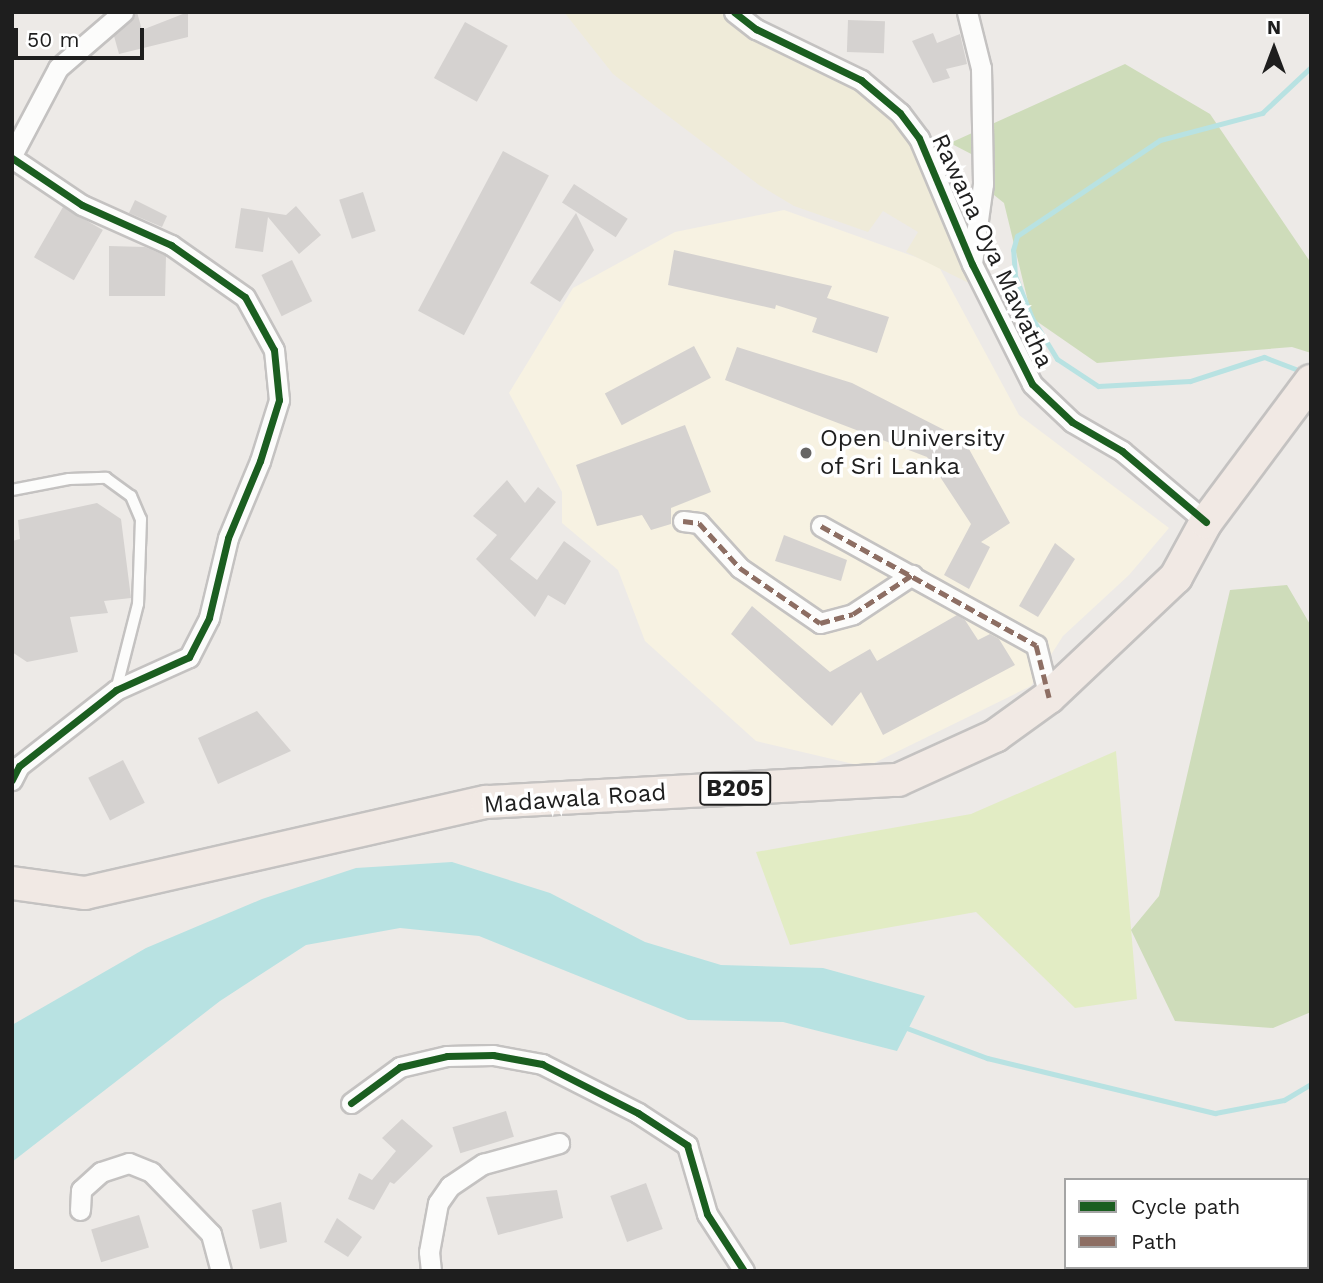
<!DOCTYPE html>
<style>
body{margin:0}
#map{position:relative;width:1323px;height:1283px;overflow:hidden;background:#edeae7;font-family:"Work Sans",sans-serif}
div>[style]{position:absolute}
.education>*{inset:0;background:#f7f2e2}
.farmland>*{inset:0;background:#efebd9}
.grass>*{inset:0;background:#e2ecc4}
.forest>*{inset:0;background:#cedcba}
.water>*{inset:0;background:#b8e2e2}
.stream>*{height:5px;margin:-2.5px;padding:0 2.5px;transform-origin:2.5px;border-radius:2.5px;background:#b8e2e2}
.building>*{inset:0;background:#d5d2d0;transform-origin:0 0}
.roads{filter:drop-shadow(2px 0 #c4c2c1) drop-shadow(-2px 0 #c4c2c1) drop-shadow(0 2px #c4c2c1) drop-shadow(0 -2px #c4c2c1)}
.service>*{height:10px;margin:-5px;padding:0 5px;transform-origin:5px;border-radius:5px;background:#fcfcfb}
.minor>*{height:19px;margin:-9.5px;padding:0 9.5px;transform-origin:9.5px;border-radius:9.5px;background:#fcfcfb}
.primary>*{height:32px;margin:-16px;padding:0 16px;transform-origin:16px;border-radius:16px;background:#f1e9e4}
.quiet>*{height:5px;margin-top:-2.5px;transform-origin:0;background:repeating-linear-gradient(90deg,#8d6e63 0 10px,transparent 0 15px)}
.cycleway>*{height:7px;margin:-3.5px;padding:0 3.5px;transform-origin:3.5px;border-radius:3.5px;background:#1b5e20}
.dots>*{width:19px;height:19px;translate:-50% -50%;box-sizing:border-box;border:4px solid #fff;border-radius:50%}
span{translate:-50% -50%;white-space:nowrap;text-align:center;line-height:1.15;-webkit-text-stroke:7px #fff;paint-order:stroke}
.shield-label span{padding:2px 5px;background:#fff;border:2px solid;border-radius:5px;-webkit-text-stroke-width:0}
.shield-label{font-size:23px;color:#1e1e1e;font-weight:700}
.street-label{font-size:24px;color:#1e1e1e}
.poi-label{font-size:24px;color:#1e1e1e}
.left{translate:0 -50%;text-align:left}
.frame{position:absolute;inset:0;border:14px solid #1e1e1e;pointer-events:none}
.legend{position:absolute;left:1064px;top:1178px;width:245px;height:91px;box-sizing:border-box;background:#fff;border:2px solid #a5a5a5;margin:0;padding:9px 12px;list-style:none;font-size:21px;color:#1e1e1e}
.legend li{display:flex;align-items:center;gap:14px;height:35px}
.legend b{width:35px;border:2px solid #a5a5a5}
.north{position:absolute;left:1239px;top:14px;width:70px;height:70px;-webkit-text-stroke:5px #fff;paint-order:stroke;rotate:0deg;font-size:19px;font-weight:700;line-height:28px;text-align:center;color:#1e1e1e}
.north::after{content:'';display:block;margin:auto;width:24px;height:32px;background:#1e1e1e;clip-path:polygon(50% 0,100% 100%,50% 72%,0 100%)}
.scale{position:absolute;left:14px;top:28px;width:130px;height:32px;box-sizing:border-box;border:4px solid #1e1e1e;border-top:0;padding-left:9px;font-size:21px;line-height:24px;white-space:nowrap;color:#1e1e1e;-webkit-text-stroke:5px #fff;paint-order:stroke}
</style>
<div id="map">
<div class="education">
<div style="clip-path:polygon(784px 210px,938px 265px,1019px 415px,1169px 528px,1129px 575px,1063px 636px,1031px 686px,866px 767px,756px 741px,645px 641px,618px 570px,562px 523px,562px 492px,509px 393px,573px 288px,675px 232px)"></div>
</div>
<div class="farmland">
<div style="clip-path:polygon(564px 12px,729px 12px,786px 57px,868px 85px,919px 132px,979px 288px,906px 252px,918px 232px,883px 211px,868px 232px,794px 206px,759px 185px,613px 74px)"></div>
</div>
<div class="grass">
<div style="clip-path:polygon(1116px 751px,1137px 999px,1075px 1008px,976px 912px,790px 945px,756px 852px,971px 814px)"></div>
</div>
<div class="forest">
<div style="clip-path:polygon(1125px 64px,1210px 114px,1311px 263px,1311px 353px,1292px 347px,1097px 363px,1032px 318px,1004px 203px,994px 195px,977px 157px,950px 143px)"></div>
<div style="clip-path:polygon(1287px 585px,1311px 626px,1311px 1012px,1273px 1028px,1175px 1021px,1131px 930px,1159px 896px,1230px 590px)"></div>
</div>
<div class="water">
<div style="clip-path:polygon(452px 862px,550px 893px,645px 942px,721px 965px,823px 968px,925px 996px,897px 1051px,783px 1022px,688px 1020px,479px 936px,400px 928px,306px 945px,220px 1001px,12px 1162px,12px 1025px,146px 948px,262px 899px,356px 868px)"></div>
</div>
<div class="stream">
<div style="left:1306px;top:373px;width:45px;rotate:-159.1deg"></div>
<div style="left:1264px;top:357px;width:78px;rotate:162deg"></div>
<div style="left:1190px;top:381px;width:92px;rotate:176.9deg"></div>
<div style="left:1098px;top:386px;width:49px;rotate:-146.6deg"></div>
<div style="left:1057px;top:359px;width:48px;rotate:-121.4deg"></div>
<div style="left:1032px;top:318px;width:45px;rotate:-112deg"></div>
<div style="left:1015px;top:276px;width:26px;rotate:-94deg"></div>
<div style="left:1013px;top:250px;width:15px;rotate:-74deg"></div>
<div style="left:1017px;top:236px;width:172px;rotate:-33.9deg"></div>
<div style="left:1160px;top:140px;width:106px;rotate:-14.8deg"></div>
<div style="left:1262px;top:113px;width:67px;rotate:-43.2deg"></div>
<div style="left:904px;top:1027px;width:89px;rotate:20.5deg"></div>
<div style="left:987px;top:1058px;width:235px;rotate:13.6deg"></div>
<div style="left:1215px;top:1113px;width:70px;rotate:-10.7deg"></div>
<div style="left:1284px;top:1100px;width:31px;rotate:-31deg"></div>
</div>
<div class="building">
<div style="clip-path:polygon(137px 12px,142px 30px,188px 12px,188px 37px,119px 54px,114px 36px)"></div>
<div style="left:848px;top:20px;width:37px;height:32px;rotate:2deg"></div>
<div style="left:465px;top:22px;width:49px;height:64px;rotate:29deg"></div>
<div style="clip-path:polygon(933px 33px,937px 43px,960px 34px,967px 64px,946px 69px,950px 78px,933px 83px,912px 41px)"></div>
<div style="left:503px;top:151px;width:52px;height:181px;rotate:28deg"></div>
<div style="left:574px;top:184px;width:64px;height:22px;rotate:33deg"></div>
<div style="left:363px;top:192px;width:41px;height:25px;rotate:72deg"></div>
<div style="clip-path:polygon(135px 200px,167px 216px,162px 227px,129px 213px)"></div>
<div style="clip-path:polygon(296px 206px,321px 235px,299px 254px,268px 217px,263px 252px,235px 248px,241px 208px,286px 215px)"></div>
<div style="left:63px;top:207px;width:46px;height:58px;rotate:30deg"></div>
<div style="clip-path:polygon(576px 213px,594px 250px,560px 302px,530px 283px)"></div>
<div style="clip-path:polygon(109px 246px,145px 247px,166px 256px,165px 296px,109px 296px)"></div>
<div style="clip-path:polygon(674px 250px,832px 286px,827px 298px,889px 317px,877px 353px,812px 332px,817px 318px,776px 305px,775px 309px,668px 285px)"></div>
<div style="left:292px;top:260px;width:46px;height:34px;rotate:64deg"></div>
<div style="left:694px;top:346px;width:36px;height:101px;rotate:62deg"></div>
<div style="clip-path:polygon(737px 347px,852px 383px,964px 440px,1010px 523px,981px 542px,990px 547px,969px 589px,944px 575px,971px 524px,927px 457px,725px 380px)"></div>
<div style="clip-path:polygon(685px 425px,711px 492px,671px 508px,671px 524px,651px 530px,642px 515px,597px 526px,576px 465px)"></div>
<div style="clip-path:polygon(507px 480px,525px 503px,538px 487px,556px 502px,510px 559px,537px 580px,564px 541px,591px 561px,565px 605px,548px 595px,535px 617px,476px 559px,497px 535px,473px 516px)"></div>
<div style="clip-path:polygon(97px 503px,121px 519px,131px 598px,104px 601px,108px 613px,70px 617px,78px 652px,27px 662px,12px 652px,12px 541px,20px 539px,18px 520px)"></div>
<div style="clip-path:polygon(784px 535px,847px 560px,841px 581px,775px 561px)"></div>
<div style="clip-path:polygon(1055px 543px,1075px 559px,1038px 617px,1019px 606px)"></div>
<div style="clip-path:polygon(752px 606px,830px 672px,870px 649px,877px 661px,957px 615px,965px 620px,978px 640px,990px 634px,999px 639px,1015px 665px,883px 735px,861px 692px,832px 726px,731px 634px)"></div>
<div style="clip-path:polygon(257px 711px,291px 751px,218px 784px,198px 738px)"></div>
<div style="left:123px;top:760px;width:48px;height:39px;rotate:63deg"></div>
<div style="left:506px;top:1111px;width:27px;height:56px;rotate:73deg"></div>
<div style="clip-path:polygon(402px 1119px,433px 1146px,394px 1184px,390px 1182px,374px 1210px,348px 1199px,359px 1173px,372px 1180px,396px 1151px,382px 1138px)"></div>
<div style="left:646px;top:1183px;width:49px;height:38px;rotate:70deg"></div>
<div style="clip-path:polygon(557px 1190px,563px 1218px,498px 1235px,486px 1197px)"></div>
<div style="clip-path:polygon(281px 1202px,287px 1242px,260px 1249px,252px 1210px)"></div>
<div style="left:139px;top:1215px;width:34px;height:50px;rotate:73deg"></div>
<div style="clip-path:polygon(337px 1218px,362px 1237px,348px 1257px,324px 1242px)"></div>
</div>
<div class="roads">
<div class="service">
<div style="left:12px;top:490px;width:58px;rotate:-10.9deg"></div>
<div style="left:69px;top:479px;width:37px;rotate:-2deg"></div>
<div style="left:106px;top:478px;width:31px;rotate:36deg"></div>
<div style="left:131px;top:496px;width:25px;rotate:67deg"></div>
<div style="left:141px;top:519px;width:85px;rotate:92deg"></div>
<div style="left:138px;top:604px;width:89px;rotate:104.3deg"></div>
</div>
<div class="minor">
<div style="left:734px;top:12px;width:28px;rotate:38deg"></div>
<div style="left:756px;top:29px;width:117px;rotate:25.9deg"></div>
<div style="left:861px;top:80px;width:51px;rotate:40.2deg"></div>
<div style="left:900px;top:113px;width:31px;rotate:53deg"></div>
<div style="left:919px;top:138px;width:137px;rotate:67.2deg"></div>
<div style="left:972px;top:264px;width:134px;rotate:63.4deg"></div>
<div style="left:1032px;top:384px;width:55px;rotate:43.5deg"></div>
<div style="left:1072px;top:422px;width:58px;rotate:30.1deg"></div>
<div style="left:1122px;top:451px;width:110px;rotate:40.2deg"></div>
<div style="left:967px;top:12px;width:58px;rotate:76deg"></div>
<div style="left:981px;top:68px;width:116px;rotate:89deg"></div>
<div style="left:983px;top:184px;width:80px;rotate:97.9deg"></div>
<div style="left:12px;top:155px;width:98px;rotate:-62.1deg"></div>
<div style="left:58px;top:68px;width:86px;rotate:-40.7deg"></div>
<div style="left:12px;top:158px;width:84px;rotate:33.9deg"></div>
<div style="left:82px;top:205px;width:98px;rotate:24.2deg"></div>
<div style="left:171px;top:245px;width:90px;rotate:35.1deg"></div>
<div style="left:245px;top:297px;width:60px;rotate:61.3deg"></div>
<div style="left:274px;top:350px;width:50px;rotate:84.3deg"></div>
<div style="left:279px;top:400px;width:64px;rotate:107.3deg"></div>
<div style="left:260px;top:461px;width:83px;rotate:112.6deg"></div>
<div style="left:228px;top:538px;width:82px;rotate:103.4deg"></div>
<div style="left:209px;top:618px;width:44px;rotate:117.1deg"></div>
<div style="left:189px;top:657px;width:80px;rotate:155.7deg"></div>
<div style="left:116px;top:690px;width:123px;rotate:141.9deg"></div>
<div style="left:19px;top:766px;width:16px;rotate:117deg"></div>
<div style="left:683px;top:521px;width:16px;rotate:7deg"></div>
<div style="left:699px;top:523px;width:61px;rotate:47.7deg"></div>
<div style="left:740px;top:568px;width:97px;rotate:34.5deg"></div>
<div style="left:820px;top:623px;width:34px;rotate:-15deg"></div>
<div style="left:853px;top:614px;width:71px;rotate:-33.5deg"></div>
<div style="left:821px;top:526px;width:246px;rotate:29deg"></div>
<div style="left:1036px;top:645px;width:54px;rotate:76deg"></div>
<div style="left:351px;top:1103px;width:61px;rotate:-36.3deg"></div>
<div style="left:400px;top:1067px;width:48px;rotate:-13.2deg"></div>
<div style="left:447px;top:1056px;width:46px;rotate:-1.2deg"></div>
<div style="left:493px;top:1055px;width:50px;rotate:10.4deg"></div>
<div style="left:542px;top:1064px;width:108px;rotate:27deg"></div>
<div style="left:638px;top:1113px;width:59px;rotate:33.1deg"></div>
<div style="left:687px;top:1145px;width:72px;rotate:73.8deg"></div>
<div style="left:707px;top:1214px;width:68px;rotate:57deg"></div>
<div style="left:80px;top:1210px;width:20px;rotate:-87deg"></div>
<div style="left:81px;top:1190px;width:27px;rotate:-42deg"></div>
<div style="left:101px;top:1172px;width:29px;rotate:-18deg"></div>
<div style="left:129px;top:1163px;width:24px;rotate:22deg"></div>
<div style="left:151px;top:1172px;width:86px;rotate:45.9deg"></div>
<div style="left:211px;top:1234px;width:38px;rotate:75deg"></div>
<div style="left:431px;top:1271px;width:19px;rotate:-96deg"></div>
<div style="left:429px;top:1252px;width:50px;rotate:-79.6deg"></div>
<div style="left:438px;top:1203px;width:21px;rotate:-55deg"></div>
<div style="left:450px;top:1186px;width:40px;rotate:-34deg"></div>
<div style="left:483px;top:1164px;width:79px;rotate:-15.4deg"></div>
</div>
<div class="primary">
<div style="left:12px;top:883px;width:74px;rotate:7.8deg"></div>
<div style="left:85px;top:893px;width:412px;rotate:-12.8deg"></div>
<div style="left:487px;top:802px;width:412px;rotate:-3.1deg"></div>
<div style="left:898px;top:780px;width:107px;rotate:-24.4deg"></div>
<div style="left:995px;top:736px;width:67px;rotate:-35.8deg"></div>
<div style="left:1049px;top:697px;width:175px;rotate:-43.4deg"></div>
<div style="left:1176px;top:577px;width:63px;rotate:-61.4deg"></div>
<div style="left:1206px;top:522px;width:176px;rotate:-53.3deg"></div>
</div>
</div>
<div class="quiet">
<div style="left:683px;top:521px;width:16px;rotate:7deg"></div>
<div style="left:699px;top:523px;width:61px;rotate:47.7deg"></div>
<div style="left:740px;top:568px;width:97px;rotate:34.5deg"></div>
<div style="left:820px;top:623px;width:34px;rotate:-15deg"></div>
<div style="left:853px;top:614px;width:71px;rotate:-33.5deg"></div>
<div style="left:821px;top:526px;width:246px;rotate:29deg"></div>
<div style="left:1036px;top:645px;width:54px;rotate:76deg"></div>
</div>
<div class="cycleway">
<div style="left:734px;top:12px;width:28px;rotate:38deg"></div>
<div style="left:756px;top:29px;width:117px;rotate:25.9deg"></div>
<div style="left:861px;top:80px;width:51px;rotate:40.2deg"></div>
<div style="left:900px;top:113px;width:31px;rotate:53deg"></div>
<div style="left:919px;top:138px;width:137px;rotate:67.2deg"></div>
<div style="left:972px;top:264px;width:134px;rotate:63.4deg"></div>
<div style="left:1032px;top:384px;width:55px;rotate:43.5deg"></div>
<div style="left:1072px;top:422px;width:58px;rotate:30.1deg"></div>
<div style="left:1122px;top:451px;width:110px;rotate:40.2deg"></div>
<div style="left:12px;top:158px;width:84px;rotate:33.9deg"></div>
<div style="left:82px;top:205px;width:98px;rotate:24.2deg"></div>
<div style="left:171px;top:245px;width:90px;rotate:35.1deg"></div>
<div style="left:245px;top:297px;width:60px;rotate:61.3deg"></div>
<div style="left:274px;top:350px;width:50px;rotate:84.3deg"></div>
<div style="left:279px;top:400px;width:64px;rotate:107.3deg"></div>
<div style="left:260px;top:461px;width:83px;rotate:112.6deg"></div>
<div style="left:228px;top:538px;width:82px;rotate:103.4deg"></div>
<div style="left:209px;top:618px;width:44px;rotate:117.1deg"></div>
<div style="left:189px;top:657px;width:80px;rotate:155.7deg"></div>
<div style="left:116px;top:690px;width:123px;rotate:141.9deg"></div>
<div style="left:19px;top:766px;width:16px;rotate:117deg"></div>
<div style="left:351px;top:1103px;width:61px;rotate:-36.3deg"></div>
<div style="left:400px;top:1067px;width:48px;rotate:-13.2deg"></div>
<div style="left:447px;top:1056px;width:46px;rotate:-1.2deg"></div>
<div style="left:493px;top:1055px;width:50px;rotate:10.4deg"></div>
<div style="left:542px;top:1064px;width:108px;rotate:27deg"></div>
<div style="left:638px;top:1113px;width:59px;rotate:33.1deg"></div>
<div style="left:687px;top:1145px;width:72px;rotate:73.8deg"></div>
<div style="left:707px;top:1214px;width:68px;rotate:57deg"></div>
</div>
<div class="dots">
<div style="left:806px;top:453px;background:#666564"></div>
</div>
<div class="shield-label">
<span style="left:735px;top:789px">B205</span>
</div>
<div class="street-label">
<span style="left:992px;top:251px;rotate:65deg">Rawana Oya Mawatha</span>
<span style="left:575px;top:799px;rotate:-4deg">Madawala Road</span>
</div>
<div class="poi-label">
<span class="left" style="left:820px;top:453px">Open University<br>of Sri Lanka</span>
</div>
<div class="frame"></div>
<ul class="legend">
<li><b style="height:9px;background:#1b5e20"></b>Cycle path</li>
<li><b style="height:9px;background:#8d6e63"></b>Path</li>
</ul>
<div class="north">N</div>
<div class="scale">50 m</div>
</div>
